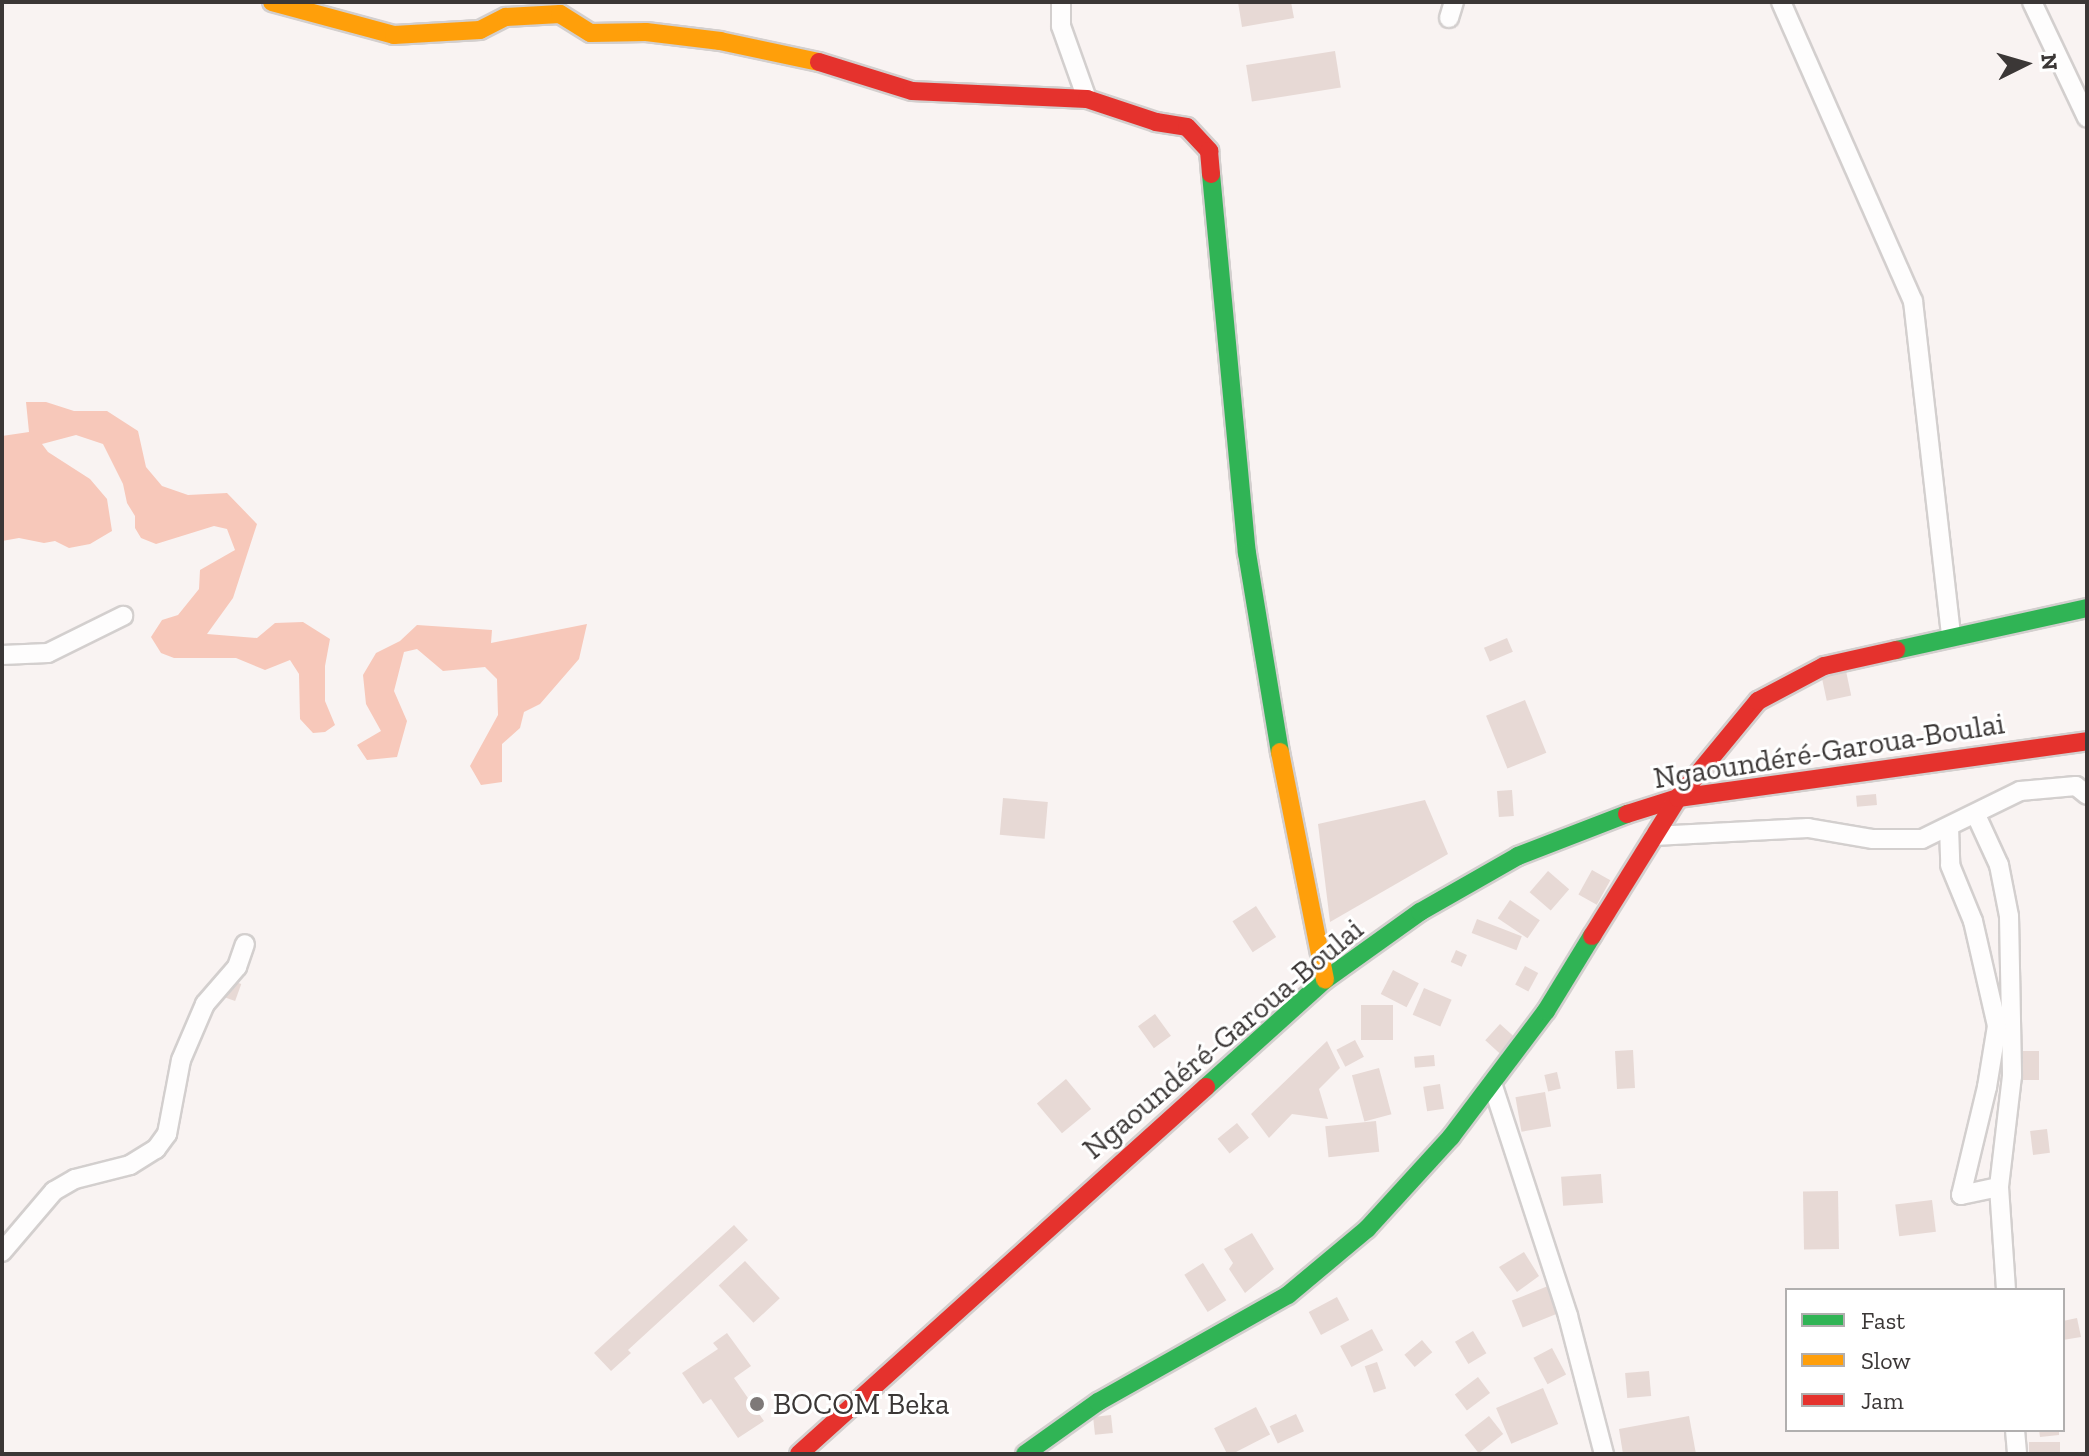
<!DOCTYPE html>
<meta charset="utf-8">
<style>
body{margin:0}
#map{position:relative;width:2089px;height:1456px;overflow:hidden;background:#f9f3f2;font-family:"Zilla Slab",serif}
div>[style]{position:absolute}
.forest>*{inset:0;background:#f7c8ba}
.building>*{inset:0;background:#e7d9d5;transform-origin:0 0}
.roads{filter:drop-shadow(2px 0 #d3cfce) drop-shadow(-2px 0 #d3cfce) drop-shadow(0 2px #d3cfce) drop-shadow(0 -2px #d3cfce)}
.street>*{height:18px;margin:-9px;padding:0 9px;transform-origin:9px;border-radius:9px;background:#fefdfd}
.fast>*{height:18px;margin:-9px;padding:0 9px;transform-origin:9px;border-radius:9px;background:#30b455}
.slow>*{height:18px;margin:-9px;padding:0 9px;transform-origin:9px;border-radius:9px;background:#ff9f0a}
.jam>*{height:18px;margin:-9px;padding:0 9px;transform-origin:9px;border-radius:9px;background:#e5322d}
.dots>*{width:22px;height:22px;translate:-50% -50%;box-sizing:border-box;border:4px solid #fff;border-radius:50%}
span{translate:-50% -50%;white-space:nowrap;text-align:center;line-height:1.15;-webkit-text-stroke:6px #fff;paint-order:stroke}
.street-label{font-size:30px;color:#3b3736}
.poi-label{font-size:30px;color:#3b3736}
.left{translate:0 -50%;text-align:left}
.frame{position:absolute;inset:0;border:4px solid #3b3736;pointer-events:none}
.legend{position:absolute;left:1785px;top:1288px;width:280px;height:144px;box-sizing:border-box;background:#fff;border:2px solid #b1afaf;margin:0;padding:10px 14px;list-style:none;font-size:24px;color:#3b3736}
.legend li{display:flex;align-items:center;gap:16px;height:40px}
.legend b{width:40px;border:2px solid #b1afaf}
.north{position:absolute;left:1985px;top:24px;width:80px;height:80px;-webkit-text-stroke:6px #fff;paint-order:stroke;rotate:85deg;font-size:22px;font-weight:700;line-height:32px;text-align:center;color:#3b3736}
.north::after{content:'';display:block;margin:auto;width:28px;height:36px;background:#3b3736;clip-path:polygon(50% 0,100% 100%,50% 72%,0 100%)}
</style>
<div id="map">
<div class="forest">
<div style="clip-path:polygon(26px 402px,46px 402px,74px 411px,107px 411px,138px 431px,146px 467px,162px 486px,188px 495px,227px 493px,257px 524px,233px 598px,207px 634px,257px 638px,275px 623px,303px 622px,330px 639px,325px 666px,325px 701px,335px 725px,325px 732px,313px 733px,300px 719px,299px 674px,290px 660px,265px 670px,236px 658px,174px 658px,161px 653px,151px 637px,162px 620px,178px 615px,199px 589px,200px 570px,235px 550px,227px 529px,214px 526px,156px 544px,141px 538px,135px 528px,135px 516px,127px 503px,123px 484px,103px 444px,76px 435px,42px 444px,48px 452px,90px 479px,107px 499px,112px 531px,90px 544px,69px 548px,55px 541px,44px 543px,19px 538px,2px 541px,2px 436px,29px 432px)"></div>
<div style="clip-path:polygon(587px 624px,579px 659px,540px 704px,524px 712px,520px 728px,502px 744px,502px 782px,481px 785px,470px 766px,498px 715px,497px 679px,485px 667px,443px 671px,417px 649px,404px 652px,394px 691px,407px 721px,397px 757px,367px 760px,357px 745px,381px 731px,366px 704px,363px 675px,376px 653px,400px 641px,417px 625px,492px 630px,491px 643px)"></div>
</div>
<div class="building">
<div style="clip-path:polygon(1238px 2px,1291px 2px,1294px 18px,1242px 27px)"></div>
<div style="left:1335px;top:51px;width:37px;height:90px;rotate:81deg"></div>
<div style="left:1507px;top:638px;width:15px;height:25px;rotate:67deg"></div>
<div style="left:1846px;top:671px;width:25px;height:25px;rotate:78deg"></div>
<div style="left:1525px;top:700px;width:57px;height:42px;rotate:68deg"></div>
<div style="left:1512px;top:790px;width:26px;height:15px;rotate:86deg"></div>
<div style="left:1876px;top:794px;width:11px;height:20px;rotate:85deg"></div>
<div style="left:1003px;top:798px;width:45px;height:37px;rotate:5deg"></div>
<div style="clip-path:polygon(1425px 800px,1448px 854px,1330px 922px,1318px 824px)"></div>
<div style="left:1592px;top:870px;width:21px;height:28px;rotate:29deg"></div>
<div style="left:1548px;top:871px;width:28px;height:28px;rotate:41deg"></div>
<div style="left:1510px;top:900px;width:36px;height:22px;rotate:34deg"></div>
<div style="left:1256px;top:906px;width:37px;height:28px;rotate:57deg"></div>
<div style="left:1477px;top:919px;width:48px;height:15px;rotate:21deg"></div>
<div style="left:1456px;top:950px;width:12px;height:13px;rotate:24deg"></div>
<div style="left:1525px;top:966px;width:15px;height:21px;rotate:28deg"></div>
<div style="left:1393px;top:970px;width:29px;height:27px;rotate:27deg"></div>
<div style="left:230px;top:980px;width:12px;height:18px;rotate:20deg"></div>
<div style="left:1424px;top:988px;width:30px;height:29px;rotate:23deg"></div>
<div style="left:1361px;top:1005px;width:32px;height:35px"></div>
<div style="left:1155px;top:1014px;width:27px;height:21px;rotate:54deg"></div>
<div style="left:1500px;top:1024px;width:24px;height:22px;rotate:42deg"></div>
<div style="left:1355px;top:1040px;width:19px;height:21px;rotate:62deg"></div>
<div style="clip-path:polygon(1327px 1041px,1340px 1068px,1319px 1089px,1328px 1119px,1292px 1114px,1269px 1138px,1251px 1114px)"></div>
<div style="left:1633px;top:1050px;width:38px;height:18px;rotate:87deg"></div>
<div style="left:2017px;top:1051px;width:22px;height:29px"></div>
<div style="left:1434px;top:1055px;width:11px;height:20px;rotate:85deg"></div>
<div style="left:1379px;top:1068px;width:48px;height:28px;rotate:75deg"></div>
<div style="left:1557px;top:1072px;width:17px;height:13px;rotate:77deg"></div>
<div style="left:1066px;top:1079px;width:39px;height:38px;rotate:50deg"></div>
<div style="left:1440px;top:1084px;width:25px;height:17px;rotate:81deg"></div>
<div style="left:1545px;top:1092px;width:35px;height:30px;rotate:80deg"></div>
<div style="left:1376px;top:1121px;width:31px;height:51px;rotate:84deg"></div>
<div style="left:1237px;top:1123px;width:19px;height:25px;rotate:51deg"></div>
<div style="left:2047px;top:1129px;width:24px;height:17px;rotate:83deg"></div>
<div style="left:1601px;top:1174px;width:29px;height:40px;rotate:86deg"></div>
<div style="left:1838px;top:1191px;width:58px;height:35px;rotate:89deg"></div>
<div style="left:1932px;top:1200px;width:32px;height:37px;rotate:83deg"></div>
<div style="clip-path:polygon(734px 1225px,748px 1240px,628px 1350px,631px 1353px,611px 1371px,594px 1353px)"></div>
<div style="clip-path:polygon(1252px 1233px,1274px 1269px,1245px 1293px,1229px 1269px,1233px 1263px,1224px 1249px)"></div>
<div style="clip-path:polygon(1524px 1252px,1539px 1276px,1517px 1292px,1499px 1267px)"></div>
<div style="left:745px;top:1261px;width:51px;height:36px;rotate:47deg"></div>
<div style="left:1203px;top:1263px;width:44px;height:22px;rotate:58deg"></div>
<div style="left:1548px;top:1286px;width:29px;height:39px;rotate:68deg"></div>
<div style="left:1337px;top:1297px;width:26px;height:32px;rotate:62deg"></div>
<div style="clip-path:polygon(2077px 1318px,2081px 1337px,2063px 1340px,2063px 1321px)"></div>
<div style="left:1372px;top:1329px;width:24px;height:36px;rotate:62deg"></div>
<div style="left:1473px;top:1331px;width:26px;height:21px;rotate:59deg"></div>
<div style="clip-path:polygon(727px 1333px,751px 1366px,734px 1378px,764px 1421px,738px 1438px,711px 1399px,703px 1404px,682px 1373px,718px 1349px,713px 1343px)"></div>
<div style="left:1422px;top:1340px;width:16px;height:23px;rotate:50deg"></div>
<div style="left:1552px;top:1348px;width:30px;height:21px;rotate:62deg"></div>
<div style="left:1377px;top:1362px;width:28px;height:13px;rotate:71deg"></div>
<div style="left:1649px;top:1371px;width:25px;height:24px;rotate:85deg"></div>
<div style="left:1478px;top:1377px;width:20px;height:29px;rotate:53deg"></div>
<div style="left:1543px;top:1388px;width:39px;height:51px;rotate:67deg"></div>
<div style="left:1256px;top:1407px;width:31px;height:47px;rotate:63deg"></div>
<div style="left:1296px;top:1414px;width:19px;height:29px;rotate:65deg"></div>
<div style="left:1111px;top:1415px;width:18px;height:18px;rotate:84deg"></div>
<div style="left:1489px;top:1416px;width:23px;height:31px;rotate:52deg"></div>
<div style="clip-path:polygon(1689px 1416px,1696px 1454px,1623px 1454px,1619px 1429px)"></div>
<div style="clip-path:polygon(2039px 1430px,2059px 1430px,2059px 1435px,2040px 1437px)"></div>
<div style="left:2029px;top:1442px;width:31px;height:12px"></div>
</div>
<div class="roads">
<div class="street">
<div style="left:1061px;top:2px;width:24px;rotate:90deg"></div>
<div style="left:1061px;top:26px;width:77px;rotate:70.4deg"></div>
<div style="left:1781px;top:2px;width:327px;rotate:66.2deg"></div>
<div style="left:1913px;top:301px;width:336px;rotate:83.5deg"></div>
<div style="left:2032px;top:2px;width:128px;rotate:64.6deg"></div>
<div style="left:1449px;top:18px;width:17px;rotate:-73deg"></div>
<div style="left:2px;top:655px;width:46px;rotate:-2.5deg"></div>
<div style="left:48px;top:653px;width:84px;rotate:-26.3deg"></div>
<div style="left:1976px;top:815px;width:55px;rotate:65.3deg"></div>
<div style="left:1999px;top:865px;width:52px;rotate:78.9deg"></div>
<div style="left:2009px;top:916px;width:160px;rotate:88.9deg"></div>
<div style="left:2012px;top:1076px;width:112px;rotate:96.7deg"></div>
<div style="left:1999px;top:1187px;width:103px;rotate:86.1deg"></div>
<div style="left:1949px;top:827px;width:38px;rotate:88deg"></div>
<div style="left:1950px;top:865px;width:61px;rotate:67.7deg"></div>
<div style="left:1973px;top:921px;width:108px;rotate:77.1deg"></div>
<div style="left:1997px;top:1026px;width:62px;rotate:99.3deg"></div>
<div style="left:1987px;top:1087px;width:111px;rotate:103.5deg"></div>
<div style="left:1961px;top:1195px;width:39px;rotate:-12deg"></div>
<div style="left:1654px;top:836px;width:154px;rotate:-3deg"></div>
<div style="left:1808px;top:828px;width:66px;rotate:9.6deg"></div>
<div style="left:1873px;top:839px;width:49px"></div>
<div style="left:1922px;top:839px;width:109px;rotate:-26.1deg"></div>
<div style="left:2020px;top:791px;width:56px;rotate:-5.1deg"></div>
<div style="left:2076px;top:786px;width:14px;rotate:39deg"></div>
<div style="left:1492px;top:1083px;width:245px;rotate:71.9deg"></div>
<div style="left:1568px;top:1316px;width:143px;rotate:75.4deg"></div>
<div style="left:2px;top:1252px;width:80px;rotate:-49.6deg"></div>
<div style="left:54px;top:1191px;width:24px;rotate:-30deg"></div>
<div style="left:75px;top:1179px;width:57px;rotate:-14.3deg"></div>
<div style="left:130px;top:1165px;width:31px;rotate:-32deg"></div>
<div style="left:156px;top:1149px;width:19px;rotate:-54deg"></div>
<div style="left:167px;top:1134px;width:75px;rotate:-79.3deg"></div>
<div style="left:181px;top:1060px;width:61px;rotate:-66.8deg"></div>
<div style="left:205px;top:1004px;width:49px;rotate:-49.1deg"></div>
<div style="left:237px;top:967px;width:24px;rotate:-71deg"></div>
<div style="left:2015px;top:1430px;width:24px;rotate:85deg"></div>
</div>
<div class="fast">
<div style="left:1211px;top:174px;width:381px;rotate:84.6deg"></div>
<div style="left:1247px;top:553px;width:202px;rotate:80.6deg"></div>
<div style="left:1896px;top:650px;width:196px;rotate:-12.4deg"></div>
<div style="left:1206px;top:1087px;width:160px;rotate:-42deg"></div>
<div style="left:1325px;top:980px;width:117px;rotate:-35.6deg"></div>
<div style="left:1420px;top:912px;width:113px;rotate:-29.7deg"></div>
<div style="left:1518px;top:856px;width:117px;rotate:-21.1deg"></div>
<div style="left:1025px;top:1454px;width:90px;rotate:-35.5deg"></div>
<div style="left:1098px;top:1402px;width:218px;rotate:-29.4deg"></div>
<div style="left:1288px;top:1295px;width:103px;rotate:-39.9deg"></div>
<div style="left:1367px;top:1229px;width:125px;rotate:-47.6deg"></div>
<div style="left:1451px;top:1137px;width:158px;rotate:-53deg"></div>
<div style="left:1546px;top:1011px;width:88px;rotate:-58.5deg"></div>
</div>
<div class="slow">
<div style="left:272px;top:2px;width:126px;rotate:15.1deg"></div>
<div style="left:394px;top:35px;width:86px;rotate:-3.3deg"></div>
<div style="left:480px;top:30px;width:29px;rotate:-27deg"></div>
<div style="left:506px;top:17px;width:54px;rotate:-3.2deg"></div>
<div style="left:560px;top:14px;width:36px;rotate:32deg"></div>
<div style="left:591px;top:33px;width:55px;rotate:-1deg"></div>
<div style="left:646px;top:32px;width:75px;rotate:6.9deg"></div>
<div style="left:720px;top:41px;width:101px;rotate:12deg"></div>
<div style="left:1280px;top:752px;width:232px;rotate:78.8deg"></div>
</div>
<div class="jam">
<div style="left:819px;top:62px;width:97px;rotate:17.3deg"></div>
<div style="left:912px;top:91px;width:175px;rotate:2.6deg"></div>
<div style="left:1087px;top:99px;width:73px;rotate:18.4deg"></div>
<div style="left:1156px;top:122px;width:31px;rotate:9deg"></div>
<div style="left:1187px;top:127px;width:33px;rotate:47deg"></div>
<div style="left:1209px;top:151px;width:23px;rotate:85deg"></div>
<div style="left:1627px;top:814px;width:53px;rotate:-17.4deg"></div>
<div style="left:1678px;top:798px;width:413px;rotate:-7.9deg"></div>
<div style="left:1592px;top:936px;width:163px;rotate:-58.1deg"></div>
<div style="left:1678px;top:798px;width:126px;rotate:-50.5deg"></div>
<div style="left:1758px;top:701px;width:75px;rotate:-27.9deg"></div>
<div style="left:1824px;top:666px;width:74px;rotate:-12.5deg"></div>
<div style="left:799px;top:1454px;width:548px;rotate:-42.04deg"></div>
</div>
</div>
<div class="dots">
<div style="left:757px;top:1404px;background:#7e7978"></div>
</div>
<div class="street-label">
<span style="left:1829px;top:751px;rotate:-9deg">Ngaoundéré-Garoua-Boulai</span>
<span style="left:1223px;top:1039px;rotate:-40deg">Ngaoundéré-Garoua-Boulai</span>
</div>
<div class="poi-label">
<span class="left" style="left:773px;top:1404px">BOCOM Beka</span>
</div>
<div class="frame"></div>
<ul class="legend">
<li><b style="height:10px;background:#30b455"></b>Fast</li>
<li><b style="height:10px;background:#ff9f0a"></b>Slow</li>
<li><b style="height:10px;background:#e5322d"></b>Jam</li>
</ul>
<div class="north">N</div>
</div>
